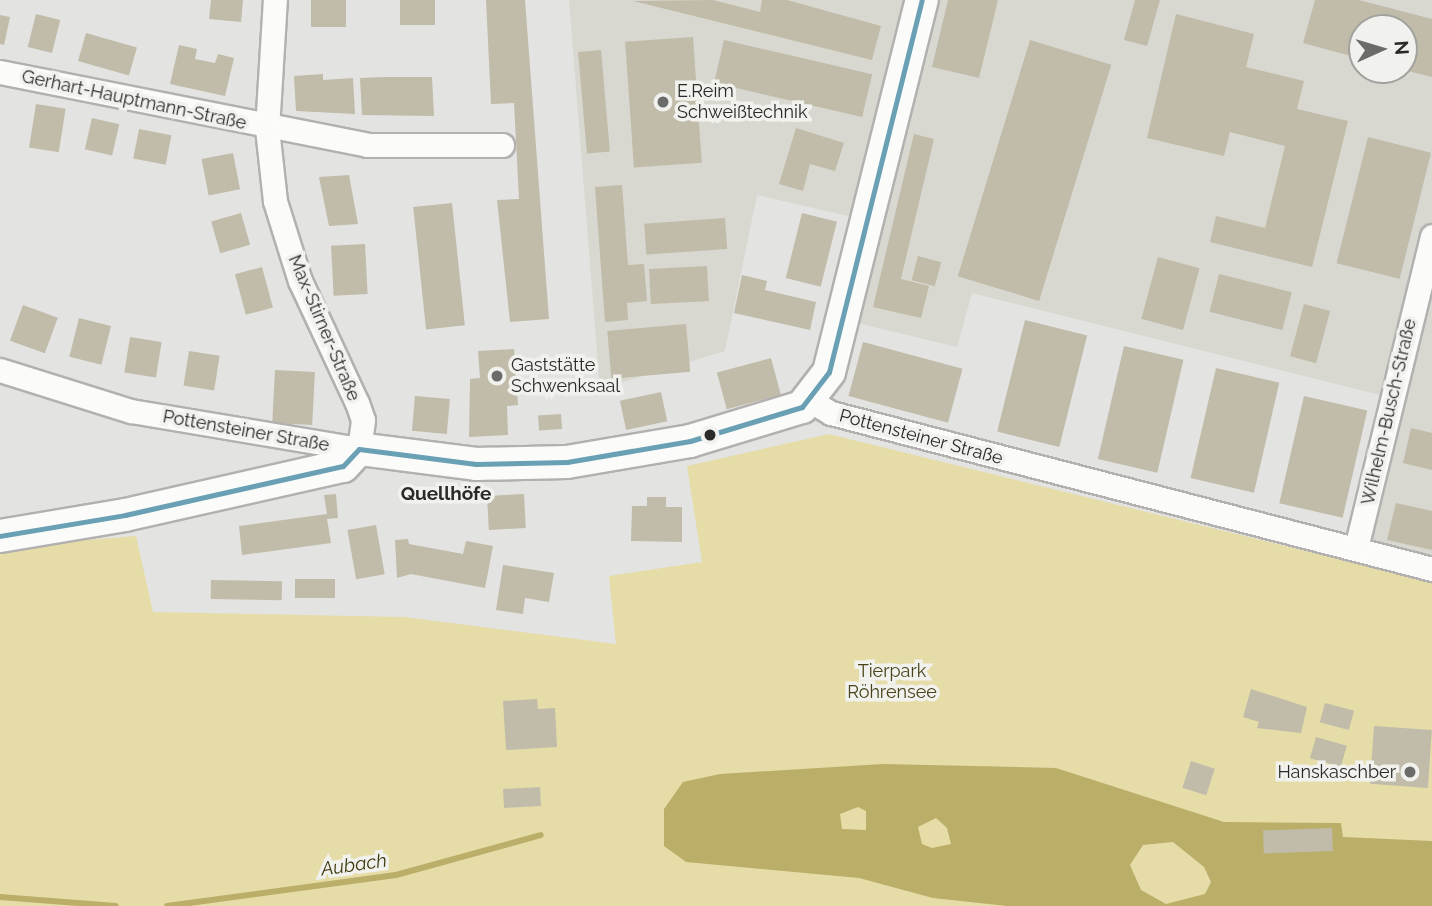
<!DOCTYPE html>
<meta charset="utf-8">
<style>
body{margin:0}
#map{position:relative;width:1432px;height:906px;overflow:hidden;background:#e3e3e1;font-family:Raleway,sans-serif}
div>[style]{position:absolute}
.built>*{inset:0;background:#d8d7d0}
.green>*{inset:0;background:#e5dca8}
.water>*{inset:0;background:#baae68}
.stream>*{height:6px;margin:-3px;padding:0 3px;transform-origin:3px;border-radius:3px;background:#baae68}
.building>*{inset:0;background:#c0bca9;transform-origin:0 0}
.roads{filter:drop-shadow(2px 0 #b2b1b0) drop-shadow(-2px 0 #b2b1b0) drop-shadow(0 2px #b2b1b0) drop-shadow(0 -2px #b2b1b0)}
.minor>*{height:23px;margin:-11.5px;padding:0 11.5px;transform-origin:11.5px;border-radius:11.5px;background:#fbfbfa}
.secondary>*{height:32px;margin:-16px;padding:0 16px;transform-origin:16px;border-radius:16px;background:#fbfbfa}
.bus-1>*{height:5px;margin:-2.5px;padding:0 2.5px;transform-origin:2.5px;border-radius:2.5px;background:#69a0b4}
.dots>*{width:19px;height:19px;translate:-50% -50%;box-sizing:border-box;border:4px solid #f1f1ed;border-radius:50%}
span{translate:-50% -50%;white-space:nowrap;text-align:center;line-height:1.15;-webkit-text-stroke:7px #f1f1ed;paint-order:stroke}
.poi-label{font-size:18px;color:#2b2a29}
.left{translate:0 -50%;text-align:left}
.right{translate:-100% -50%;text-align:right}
.street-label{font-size:18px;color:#2b2a29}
.park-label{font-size:18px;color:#4a431b}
.neighbourhood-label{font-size:19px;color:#2b2a29;font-weight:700}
.water-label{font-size:19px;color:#40390f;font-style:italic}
.north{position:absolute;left:1348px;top:14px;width:70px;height:70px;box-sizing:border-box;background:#f1f1ed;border:2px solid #a2a19f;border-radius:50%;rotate:86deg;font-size:19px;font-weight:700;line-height:28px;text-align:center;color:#2b2a29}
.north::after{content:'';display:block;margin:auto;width:24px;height:32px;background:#6b6b69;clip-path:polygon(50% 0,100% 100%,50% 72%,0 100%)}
</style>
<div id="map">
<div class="built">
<div style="clip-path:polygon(evenodd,569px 0,1432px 0,1432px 582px,1343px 559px,1380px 395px,972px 293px,957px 347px,853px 322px,878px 223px,757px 195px,725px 351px,600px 389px,569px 0,1362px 28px,1404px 28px,1404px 70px,1362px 70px,1362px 28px)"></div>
</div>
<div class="green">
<div style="clip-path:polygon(829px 434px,1432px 582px,1432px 906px,0 906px,0 547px,136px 536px,153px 612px,404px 617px,616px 644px,609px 576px,702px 562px,687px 466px)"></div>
</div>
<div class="water">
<div style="clip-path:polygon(evenodd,883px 764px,1056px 768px,1224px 822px,1341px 823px,1343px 837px,1432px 841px,1432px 906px,1007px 906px,933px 898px,859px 878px,686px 862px,664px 846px,664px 809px,683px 782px,720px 774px,883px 764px,858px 807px,866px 811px,866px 830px,842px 829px,840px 814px,858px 807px,883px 764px,936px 818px,947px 828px,951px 844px,932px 848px,922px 844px,918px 827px,936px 818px,883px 764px,1173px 842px,1204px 867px,1211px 882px,1205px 894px,1166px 904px,1141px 890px,1130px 865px,1143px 845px,1173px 842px)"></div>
</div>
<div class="stream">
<div style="left:0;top:897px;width:116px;rotate:4.4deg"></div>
<div style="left:167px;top:906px;width:231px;rotate:-7.7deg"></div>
<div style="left:396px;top:875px;width:150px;rotate:-15.4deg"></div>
</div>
<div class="building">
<div style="clip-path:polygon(211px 0,243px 0,241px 22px,209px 19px)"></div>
<div style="left:311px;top:0;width:35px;height:27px"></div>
<div style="left:400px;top:0;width:35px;height:25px"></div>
<div style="clip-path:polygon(486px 0,525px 0,549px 319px,510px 322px,497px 200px,519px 199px,514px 103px,491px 104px)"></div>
<div style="clip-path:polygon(713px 0,760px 12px,762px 0,787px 0,881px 26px,872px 60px,633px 1px)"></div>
<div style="clip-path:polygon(948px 0,998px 0,979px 78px,932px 67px)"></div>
<div style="clip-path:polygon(1135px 0,1160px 0,1147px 46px,1124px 40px)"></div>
<div style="clip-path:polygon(1315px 0,1359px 0,1432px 19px,1432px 77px,1404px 70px,1404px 28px,1362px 28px,1362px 59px,1303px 43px)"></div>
<div style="left:36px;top:14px;width:25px;height:34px;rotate:14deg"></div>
<div style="clip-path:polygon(1176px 14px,1254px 34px,1246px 67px,1304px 81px,1297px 109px,1348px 121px,1312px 267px,1210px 242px,1216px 216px,1265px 228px,1285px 146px,1230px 132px,1224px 156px,1147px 138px)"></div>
<div style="clip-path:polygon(0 15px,10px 17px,4px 45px,0 44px)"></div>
<div style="left:86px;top:33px;width:53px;height:29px;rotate:16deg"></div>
<div style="left:693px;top:37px;width:126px;height:68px;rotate:86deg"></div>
<div style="left:724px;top:40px;width:152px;height:44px;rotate:13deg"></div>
<div style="left:1030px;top:40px;width:85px;height:247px;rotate:17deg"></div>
<div style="clip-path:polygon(179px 45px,197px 49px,195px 59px,215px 63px,218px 54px,234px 58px,225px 96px,170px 84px)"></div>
<div style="left:601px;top:50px;width:102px;height:23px;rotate:85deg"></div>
<div style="clip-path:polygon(323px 74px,323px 80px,353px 78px,355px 114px,296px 111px,294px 76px)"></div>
<div style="clip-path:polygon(386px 77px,432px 77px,434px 116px,362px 115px,360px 78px)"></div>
<div style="left:36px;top:104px;width:30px;height:44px;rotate:9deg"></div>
<div style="left:92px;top:118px;width:28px;height:32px;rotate:13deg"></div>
<div style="clip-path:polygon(796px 128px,844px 143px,835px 171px,810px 164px,803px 191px,779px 184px)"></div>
<div style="left:139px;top:129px;width:33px;height:30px;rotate:11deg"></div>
<div style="clip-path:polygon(914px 134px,934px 139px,901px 279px,929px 286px,921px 318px,873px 307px)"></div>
<div style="left:1368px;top:137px;width:65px;height:130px;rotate:14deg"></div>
<div style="left:233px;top:153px;width:37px;height:32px;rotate:79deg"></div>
<div style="clip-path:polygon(349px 175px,358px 224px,329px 226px,319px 177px)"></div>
<div style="clip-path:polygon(622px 185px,628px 265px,644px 264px,647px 301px,627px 303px,628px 320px,605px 322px,595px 187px)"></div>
<div style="left:452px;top:203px;width:123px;height:39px;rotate:84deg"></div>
<div style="left:241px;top:213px;width:33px;height:31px;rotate:74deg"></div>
<div style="left:802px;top:213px;width:36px;height:67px;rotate:14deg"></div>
<div style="left:725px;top:218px;width:31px;height:81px;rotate:86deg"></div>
<div style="left:365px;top:244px;width:50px;height:34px;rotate:87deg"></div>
<div style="left:918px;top:256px;width:24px;height:25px;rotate:15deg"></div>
<div style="left:1158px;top:257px;width:43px;height:64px;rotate:15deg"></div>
<div style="left:707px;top:266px;width:35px;height:58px;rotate:87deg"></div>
<div style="left:262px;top:267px;width:42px;height:28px;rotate:75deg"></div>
<div style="left:1219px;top:274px;width:75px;height:39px;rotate:14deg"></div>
<div style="clip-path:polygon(742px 275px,767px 281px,765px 290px,816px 302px,810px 330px,734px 313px)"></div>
<div style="left:1304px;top:304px;width:27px;height:54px;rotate:15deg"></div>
<div style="left:23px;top:305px;width:37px;height:38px;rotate:20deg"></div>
<div style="left:79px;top:318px;width:33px;height:40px;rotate:14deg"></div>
<div style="left:1025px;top:320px;width:64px;height:115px;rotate:14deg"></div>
<div style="left:686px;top:324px;width:48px;height:79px;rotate:85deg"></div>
<div style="left:130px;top:337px;width:32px;height:36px;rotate:9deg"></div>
<div style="left:863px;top:342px;width:103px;height:56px;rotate:15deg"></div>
<div style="left:1124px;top:346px;width:61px;height:116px;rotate:13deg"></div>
<div style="clip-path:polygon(514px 349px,518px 405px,507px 406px,508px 435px,469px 437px,470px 379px,480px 378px,478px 351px)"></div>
<div style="left:189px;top:351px;width:31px;height:35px;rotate:9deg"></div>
<div style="left:771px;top:358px;width:38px;height:56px;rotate:75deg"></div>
<div style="left:1216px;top:368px;width:65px;height:113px;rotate:13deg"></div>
<div style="left:275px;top:370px;width:40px;height:53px;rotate:3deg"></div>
<div style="left:661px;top:392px;width:30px;height:42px;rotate:78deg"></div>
<div style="left:415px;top:396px;width:35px;height:35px;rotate:5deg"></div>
<div style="left:1304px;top:396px;width:65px;height:110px;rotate:13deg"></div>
<div style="left:561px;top:414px;width:15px;height:23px;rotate:86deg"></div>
<div style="clip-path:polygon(1411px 428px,1432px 433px,1432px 470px,1403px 463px)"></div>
<div style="clip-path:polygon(336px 494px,338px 518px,327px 519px,331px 543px,242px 555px,239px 526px,327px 514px,324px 495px)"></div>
<div style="left:524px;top:494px;width:34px;height:37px;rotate:87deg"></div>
<div style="clip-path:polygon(647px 497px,666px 497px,666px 507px,682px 507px,682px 542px,631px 541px,632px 506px,647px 506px)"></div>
<div style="clip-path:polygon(1396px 503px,1432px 511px,1432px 550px,1387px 540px)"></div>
<div style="left:376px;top:525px;width:50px;height:29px;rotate:80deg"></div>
<div style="clip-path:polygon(408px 539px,409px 544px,463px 554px,466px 541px,493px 546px,485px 588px,411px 574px,397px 578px,395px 540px)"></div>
<div style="clip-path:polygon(503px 565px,554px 573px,549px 602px,525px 598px,523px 614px,496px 610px)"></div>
<div style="left:295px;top:579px;width:40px;height:19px"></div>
<div style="left:211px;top:580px;width:71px;height:19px;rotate:1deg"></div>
<div style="clip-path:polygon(1251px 689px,1307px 707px,1301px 733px,1257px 728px,1259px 722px,1243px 717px)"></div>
<div style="clip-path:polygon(537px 699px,538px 709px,555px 708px,557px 747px,506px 750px,503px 701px)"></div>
<div style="left:1325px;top:703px;width:30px;height:20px;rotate:15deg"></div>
<div style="left:1374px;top:726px;width:58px;height:58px;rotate:4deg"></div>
<div style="left:1316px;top:737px;width:32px;height:22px;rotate:16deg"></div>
<div style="left:1191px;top:761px;width:25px;height:28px;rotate:18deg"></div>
<div style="left:540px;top:787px;width:19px;height:37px;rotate:87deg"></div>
<div style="left:1332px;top:828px;width:23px;height:69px;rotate:88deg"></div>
</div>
<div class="roads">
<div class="minor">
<div style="left:0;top:72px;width:374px;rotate:11.2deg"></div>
<div style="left:367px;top:145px;width:135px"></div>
<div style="left:0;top:370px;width:137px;rotate:17.4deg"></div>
<div style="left:131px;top:411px;width:231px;rotate:9.5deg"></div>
<div style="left:359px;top:449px;width:29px;rotate:-82deg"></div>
<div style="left:363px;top:420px;width:18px;rotate:-109deg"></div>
<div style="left:357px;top:403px;width:135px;rotate:-115deg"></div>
<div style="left:300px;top:281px;width:84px;rotate:-107.4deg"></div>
<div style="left:275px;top:201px;width:72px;rotate:-96.3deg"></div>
<div style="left:267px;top:129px;width:129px;rotate:-86.5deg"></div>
<div style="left:811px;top:401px;width:23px;rotate:31deg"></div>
<div style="left:831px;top:413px;width:621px;rotate:14.55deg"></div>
<div style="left:1356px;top:548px;width:321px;rotate:-76.3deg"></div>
</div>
<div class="secondary">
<div style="left:0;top:536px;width:127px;rotate:-9.5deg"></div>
<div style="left:125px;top:515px;width:223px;rotate:-12.7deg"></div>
<div style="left:343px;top:466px;width:23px;rotate:-47deg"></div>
<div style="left:359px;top:449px;width:118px;rotate:7.3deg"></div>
<div style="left:476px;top:464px;width:91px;rotate:-1.3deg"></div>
<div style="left:567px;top:462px;width:125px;rotate:-9.7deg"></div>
<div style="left:690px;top:441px;width:117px;rotate:-16.9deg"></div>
<div style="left:802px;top:407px;width:44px;rotate:-52.4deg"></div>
<div style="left:829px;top:372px;width:383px;rotate:-76deg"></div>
</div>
</div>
<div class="bus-1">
<div style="left:0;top:536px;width:127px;rotate:-9.5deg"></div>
<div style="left:125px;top:515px;width:223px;rotate:-12.7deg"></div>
<div style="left:343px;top:466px;width:23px;rotate:-47deg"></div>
<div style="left:359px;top:449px;width:118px;rotate:7.3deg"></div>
<div style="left:476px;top:464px;width:91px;rotate:-1.3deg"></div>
<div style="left:567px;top:462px;width:125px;rotate:-9.7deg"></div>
<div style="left:690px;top:441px;width:117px;rotate:-16.9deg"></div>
<div style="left:802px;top:407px;width:44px;rotate:-52.4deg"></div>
<div style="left:829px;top:372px;width:383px;rotate:-76deg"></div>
</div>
<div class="dots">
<div style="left:663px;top:102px;background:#6b6b69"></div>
<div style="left:497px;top:376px;background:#6b6b69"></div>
<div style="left:710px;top:435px;background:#2b2a29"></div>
<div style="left:1410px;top:772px;background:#6b6b69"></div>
</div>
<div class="poi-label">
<span class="left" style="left:677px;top:102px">E.Reim<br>Schweißtechnik</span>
<span class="left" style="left:511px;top:376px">Gaststätte<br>Schwenksaal</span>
<span class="right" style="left:1396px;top:772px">Hanskaschber</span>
</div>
<div class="street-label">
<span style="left:134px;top:100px;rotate:12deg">Gerhart-Hauptmann-Straße</span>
<span style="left:324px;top:328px;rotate:67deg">Max-Stirner-Straße</span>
<span style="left:1389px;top:412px;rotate:-77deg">Wilhelm-Busch-Straße</span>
<span style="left:246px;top:431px;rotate:10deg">Pottensteiner Straße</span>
<span style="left:921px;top:437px;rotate:15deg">Pottensteiner Straße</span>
</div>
<div class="park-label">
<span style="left:892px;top:682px">Tierpark<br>Röhrensee</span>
</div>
<div class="neighbourhood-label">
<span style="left:446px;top:494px">Quellhöfe</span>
</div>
<div class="water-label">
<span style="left:354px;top:865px;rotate:-8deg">Aubach</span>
</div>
<div class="north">N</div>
</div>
